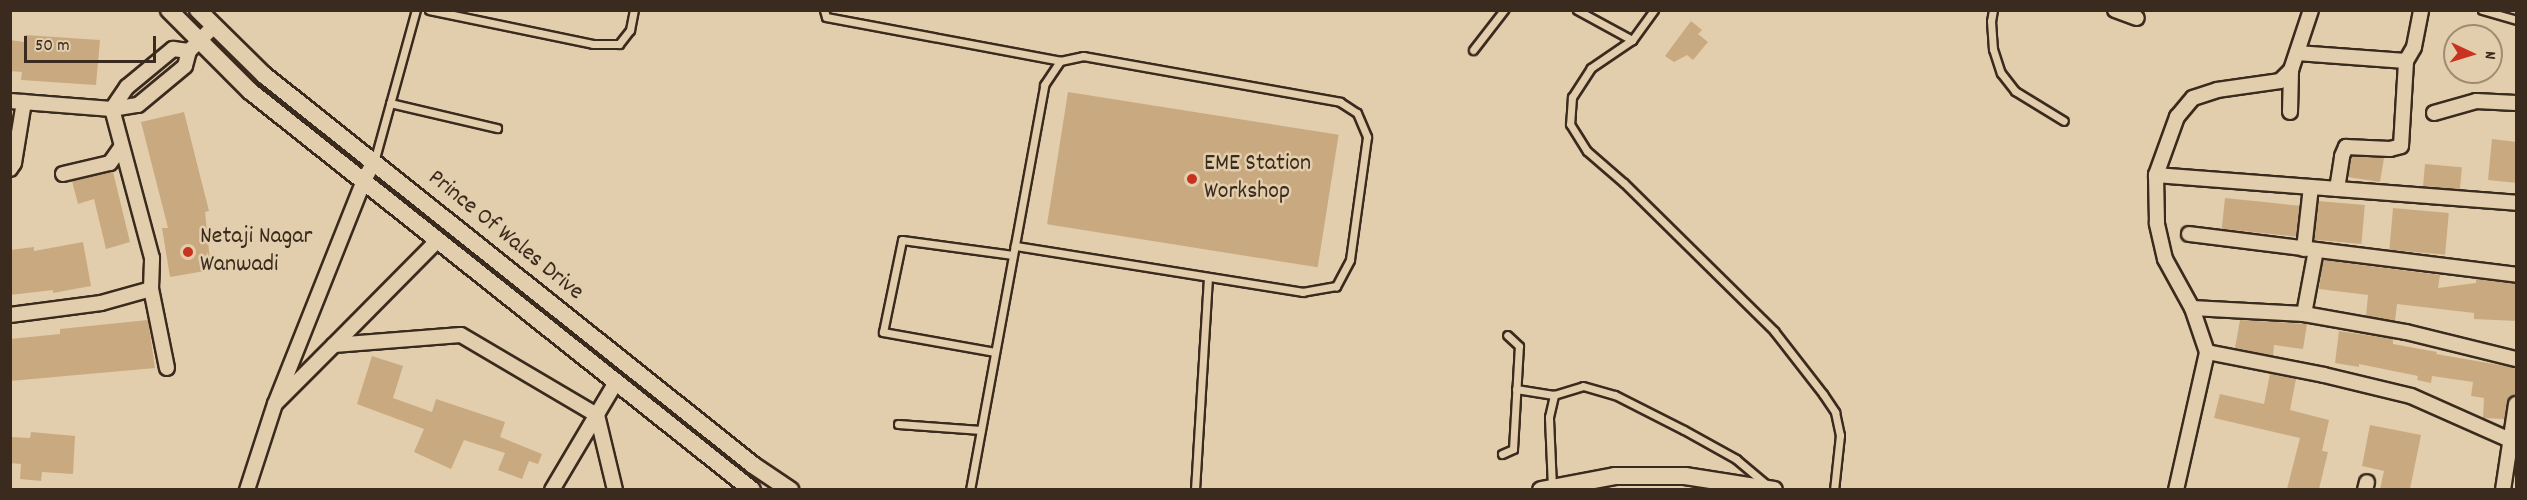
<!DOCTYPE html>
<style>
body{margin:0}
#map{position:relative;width:2527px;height:500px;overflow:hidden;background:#e2ceac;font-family:Dekko,sans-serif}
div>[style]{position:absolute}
.building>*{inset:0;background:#c9aa80;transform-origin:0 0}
.roads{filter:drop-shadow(2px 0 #3b2a1e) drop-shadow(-2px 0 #3b2a1e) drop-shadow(0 2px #3b2a1e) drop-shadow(0 -2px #3b2a1e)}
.service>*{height:7px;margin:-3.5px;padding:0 3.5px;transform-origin:3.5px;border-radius:3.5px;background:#e2ceac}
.minor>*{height:14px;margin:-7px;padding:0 7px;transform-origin:7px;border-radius:7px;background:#e2ceac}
.tertiary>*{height:16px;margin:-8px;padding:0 8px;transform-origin:8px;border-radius:8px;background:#e2ceac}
.dots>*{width:16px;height:16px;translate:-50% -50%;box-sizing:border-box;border:3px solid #e2ceac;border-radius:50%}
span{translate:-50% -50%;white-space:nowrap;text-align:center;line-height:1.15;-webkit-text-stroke:5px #e2ceac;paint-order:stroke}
.poi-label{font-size:24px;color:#3b2a1e}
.left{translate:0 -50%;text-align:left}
.street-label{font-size:24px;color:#3b2a1e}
.frame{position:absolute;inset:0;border:12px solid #3b2a1e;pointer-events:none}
.north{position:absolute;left:2443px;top:24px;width:60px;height:60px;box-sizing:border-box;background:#e2ceac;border:2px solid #9f8c73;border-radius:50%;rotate:94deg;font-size:16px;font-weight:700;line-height:24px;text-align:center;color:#3b2a1e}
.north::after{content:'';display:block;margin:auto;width:21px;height:27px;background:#c8321e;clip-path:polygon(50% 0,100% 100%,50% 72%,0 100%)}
.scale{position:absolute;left:24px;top:36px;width:132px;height:27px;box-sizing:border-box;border:3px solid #3b2a1e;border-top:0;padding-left:8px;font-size:18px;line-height:21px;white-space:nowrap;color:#3b2a1e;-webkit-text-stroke:4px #e2ceac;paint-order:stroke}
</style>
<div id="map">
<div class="building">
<div style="clip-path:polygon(1691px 21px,1702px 30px,1698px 34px,1708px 42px,1693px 60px,1687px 55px,1674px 62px,1665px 56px)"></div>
<div style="clip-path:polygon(25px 35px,100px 40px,96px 85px,21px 80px,22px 72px,10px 71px,10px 40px,24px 42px)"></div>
<div style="left:1068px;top:92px;width:274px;height:134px;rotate:9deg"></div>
<div style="clip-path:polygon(184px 112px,209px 211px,205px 212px,211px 270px,170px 277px,162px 228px,168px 228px,141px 122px)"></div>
<div style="clip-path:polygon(2492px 139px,2517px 142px,2517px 183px,2488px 180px)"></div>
<div style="clip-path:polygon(2352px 156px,2384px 158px,2380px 182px,2348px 177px)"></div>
<div style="left:2425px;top:164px;width:37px;height:23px;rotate:5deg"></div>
<div style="clip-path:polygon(113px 172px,130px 242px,106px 249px,94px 199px,78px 204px,72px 181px)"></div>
<div style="left:2225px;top:198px;width:75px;height:31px;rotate:6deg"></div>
<div style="left:2318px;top:201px;width:47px;height:39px;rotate:5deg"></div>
<div style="left:2393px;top:208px;width:56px;height:42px;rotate:5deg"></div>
<div style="clip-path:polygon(83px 242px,91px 286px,53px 293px,53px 290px,10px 295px,10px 250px,34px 247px,34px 251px)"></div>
<div style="clip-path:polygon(2323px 260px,2440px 275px,2438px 288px,2476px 283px,2476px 279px,2517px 284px,2517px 321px,2474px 319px,2474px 313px,2397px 304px,2395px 321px,2366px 316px,2368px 295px,2319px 289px)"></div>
<div style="clip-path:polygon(148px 320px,155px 368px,10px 381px,10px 339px,60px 334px,60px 329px)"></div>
<div style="clip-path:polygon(2240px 320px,2307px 324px,2303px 349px,2274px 345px,2273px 356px,2235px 348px)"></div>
<div style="clip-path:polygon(2339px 331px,2393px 339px,2393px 344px,2437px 352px,2436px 354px,2517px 368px,2517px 395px,2509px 399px,2505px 419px,2483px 418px,2484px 398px,2471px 396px,2473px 382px,2432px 376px,2431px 383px,2417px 380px,2418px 376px,2359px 364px,2359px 367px,2335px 363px)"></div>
<div style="clip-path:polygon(372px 356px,403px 366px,393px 398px,432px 412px,436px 399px,505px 422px,500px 437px,542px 454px,538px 464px,529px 461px,522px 479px,498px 470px,505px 453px,464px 440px,451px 469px,414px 452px,424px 429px,357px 404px)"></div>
<div style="clip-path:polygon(2270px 374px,2296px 379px,2290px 410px,2329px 420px,2322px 451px,2328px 452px,2319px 489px,2287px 489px,2300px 438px,2214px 418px,2220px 394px,2264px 404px)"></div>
<div style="clip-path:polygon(2370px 425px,2421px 435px,2410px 489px,2380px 489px,2384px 471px,2362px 466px)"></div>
<div style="clip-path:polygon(31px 432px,75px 436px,73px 474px,42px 472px,41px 481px,20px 479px,21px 464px,10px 463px,10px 437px,30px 438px)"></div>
</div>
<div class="roads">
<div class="service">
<div style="left:429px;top:10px;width:167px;rotate:11.7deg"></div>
<div style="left:593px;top:44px;width:26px"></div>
<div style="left:619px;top:44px;width:18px;rotate:-52deg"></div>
<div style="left:630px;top:30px;width:20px;rotate:-79deg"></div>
<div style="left:824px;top:10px;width:7px;rotate:74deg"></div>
<div style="left:826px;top:17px;width:238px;rotate:10.6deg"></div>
<div style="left:1060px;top:61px;width:24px;rotate:-12deg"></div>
<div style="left:1083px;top:56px;width:261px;rotate:10.1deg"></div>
<div style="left:1340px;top:102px;width:20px;rotate:33deg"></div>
<div style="left:1357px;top:113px;width:26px;rotate:67deg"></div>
<div style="left:1367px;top:137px;width:124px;rotate:97.9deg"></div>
<div style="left:1350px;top:260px;width:30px;rotate:118deg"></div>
<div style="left:1336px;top:286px;width:34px;rotate:170deg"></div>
<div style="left:1303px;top:292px;width:292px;rotate:-170.9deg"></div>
<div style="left:1577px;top:10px;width:63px;rotate:28.6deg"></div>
<div style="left:1654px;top:10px;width:37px;rotate:126deg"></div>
<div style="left:1632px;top:40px;width:50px;rotate:145.7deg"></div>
<div style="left:1591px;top:68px;width:35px;rotate:123deg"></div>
<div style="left:1572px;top:97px;width:27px;rotate:94deg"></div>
<div style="left:1570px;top:124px;width:32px;rotate:58deg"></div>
<div style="left:1587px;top:151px;width:49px;rotate:40.9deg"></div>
<div style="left:1624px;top:183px;width:211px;rotate:44.6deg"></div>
<div style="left:1774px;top:331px;width:80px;rotate:52.1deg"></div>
<div style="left:1823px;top:394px;width:22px;rotate:56deg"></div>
<div style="left:1835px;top:412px;width:24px;rotate:78deg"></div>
<div style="left:1840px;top:435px;width:55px;rotate:96.2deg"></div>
<div style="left:1993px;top:10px;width:11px;rotate:100deg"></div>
<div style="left:1991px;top:21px;width:28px;rotate:86deg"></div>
<div style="left:1993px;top:49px;width:25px;rotate:72deg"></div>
<div style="left:2001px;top:73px;width:23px;rotate:52deg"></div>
<div style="left:2015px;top:91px;width:57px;rotate:31.5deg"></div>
<div style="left:2482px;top:10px;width:35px;rotate:16deg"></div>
<div style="left:1473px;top:50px;width:51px;rotate:-52.2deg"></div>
<div style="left:390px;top:103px;width:110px;rotate:13.2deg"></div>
<div style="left:374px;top:162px;width:158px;rotate:-74.6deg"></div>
<div style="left:995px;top:352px;width:114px;rotate:-169.9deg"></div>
<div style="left:883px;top:332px;width:94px;rotate:-78.3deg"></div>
<div style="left:902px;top:240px;width:112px;rotate:7.7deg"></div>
<div style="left:1516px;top:389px;width:38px;rotate:9deg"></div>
<div style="left:898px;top:424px;width:83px;rotate:4.1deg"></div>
<div style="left:1502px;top:454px;width:12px;rotate:-24deg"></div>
<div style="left:1513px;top:449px;width:103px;rotate:-86.7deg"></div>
<div style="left:1519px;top:346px;width:16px;rotate:-137deg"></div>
<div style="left:1552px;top:487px;width:70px;rotate:-92.5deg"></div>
<div style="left:1549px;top:417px;width:23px;rotate:-77deg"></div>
<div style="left:1554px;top:395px;width:30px;rotate:-17deg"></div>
<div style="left:1583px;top:386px;width:33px;rotate:16deg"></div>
<div style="left:1615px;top:395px;width:77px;rotate:26.9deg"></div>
<div style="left:1684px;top:430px;width:60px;rotate:29.1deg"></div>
<div style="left:1736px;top:459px;width:40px;rotate:40deg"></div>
<div style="left:970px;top:490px;width:412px;rotate:-79.6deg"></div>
<div style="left:1044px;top:85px;width:29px;rotate:-56deg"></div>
<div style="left:1195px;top:490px;width:213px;rotate:-86.5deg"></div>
</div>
<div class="minor">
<div style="left:2115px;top:10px;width:23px;rotate:20deg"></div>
<div style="left:2297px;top:53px;width:109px;rotate:4.2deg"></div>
<div style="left:2406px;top:61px;width:16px;rotate:-60deg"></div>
<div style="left:2414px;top:47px;width:38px;rotate:-79deg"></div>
<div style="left:10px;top:101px;width:102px;rotate:4.5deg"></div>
<div style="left:112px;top:109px;width:26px;rotate:-9deg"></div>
<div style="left:138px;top:105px;width:61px;rotate:-39.7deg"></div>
<div style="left:185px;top:66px;width:16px;rotate:-75deg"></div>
<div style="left:189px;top:51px;width:35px;rotate:-45deg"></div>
<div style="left:2290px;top:112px;width:42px;rotate:-88.6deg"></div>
<div style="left:2434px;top:113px;width:44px;rotate:-15.9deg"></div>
<div style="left:2476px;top:101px;width:40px;rotate:2.9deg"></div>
<div style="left:10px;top:169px;width:7px;rotate:-56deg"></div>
<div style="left:14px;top:163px;width:62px;rotate:-80.7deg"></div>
<div style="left:63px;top:174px;width:48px;rotate:-13.2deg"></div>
<div style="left:110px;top:163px;width:19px;rotate:-55deg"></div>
<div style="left:2156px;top:175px;width:62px;rotate:-70.1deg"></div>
<div style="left:2177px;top:117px;width:25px;rotate:-50deg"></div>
<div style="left:2193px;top:98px;width:25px;rotate:-18deg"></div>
<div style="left:2217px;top:90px;width:64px;rotate:-8.1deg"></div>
<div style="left:2280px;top:81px;width:16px;rotate:-45deg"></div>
<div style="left:2291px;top:70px;width:63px;rotate:-71.6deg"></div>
<div style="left:2337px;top:189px;width:33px;rotate:-81deg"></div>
<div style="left:2342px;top:156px;width:10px;rotate:-66deg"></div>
<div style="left:2346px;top:147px;width:44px;rotate:2.6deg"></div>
<div style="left:2390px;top:149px;width:11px;rotate:-15deg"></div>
<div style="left:2401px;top:146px;width:85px;rotate:-86.6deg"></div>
<div style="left:2189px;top:234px;width:330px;rotate:7.1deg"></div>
<div style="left:2304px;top:249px;width:62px;rotate:-83.6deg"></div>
<div style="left:2192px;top:308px;width:112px;rotate:3.1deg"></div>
<div style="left:2304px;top:314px;width:104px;rotate:10deg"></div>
<div style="left:2406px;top:332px;width:113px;rotate:13.8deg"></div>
<div style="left:2304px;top:314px;width:65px;rotate:-79.4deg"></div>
<div style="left:10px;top:315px;width:92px;rotate:-7.5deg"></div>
<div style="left:101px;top:303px;width:52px;rotate:-15.6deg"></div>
<div style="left:334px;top:345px;width:148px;rotate:-45.3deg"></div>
<div style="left:2207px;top:352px;width:119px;rotate:11.1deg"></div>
<div style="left:2324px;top:375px;width:89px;rotate:13.6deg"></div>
<div style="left:2411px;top:396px;width:108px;rotate:24deg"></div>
<div style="left:167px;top:368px;width:81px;rotate:-101.4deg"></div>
<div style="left:151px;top:289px;width:31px;rotate:-88deg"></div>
<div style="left:152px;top:258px;width:154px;rotate:-105deg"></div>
<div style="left:112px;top:109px;width:27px;rotate:-56deg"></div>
<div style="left:127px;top:87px;width:60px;rotate:-39.6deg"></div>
<div style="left:173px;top:49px;width:16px;rotate:7deg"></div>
<div style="left:275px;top:404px;width:83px;rotate:-45deg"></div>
<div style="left:334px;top:345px;width:127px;rotate:-4.5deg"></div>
<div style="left:461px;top:335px;width:158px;rotate:30.5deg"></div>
<div style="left:597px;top:415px;width:77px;rotate:76.5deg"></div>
<div style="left:247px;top:490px;width:90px;rotate:-72deg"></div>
<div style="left:275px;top:404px;width:241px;rotate:-68.3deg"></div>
<div style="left:364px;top:180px;width:21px;rotate:-61deg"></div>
<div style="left:552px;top:490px;width:126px;rotate:-59.3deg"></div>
<div style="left:2176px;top:490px;width:141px;rotate:-77.3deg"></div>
<div style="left:2207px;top:352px;width:46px;rotate:-108.8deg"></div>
<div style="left:2192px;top:308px;width:56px;rotate:-118.9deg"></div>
<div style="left:2165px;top:259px;width:37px;rotate:-103deg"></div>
<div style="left:2157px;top:223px;width:48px;rotate:-91.2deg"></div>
<div style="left:2156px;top:175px;width:361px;rotate:4.4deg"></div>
<div style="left:2365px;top:490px;width:8px;rotate:-76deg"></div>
<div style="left:2503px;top:490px;width:87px;rotate:-81.4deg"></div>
</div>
<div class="tertiary">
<div style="left:169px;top:10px;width:115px;rotate:45deg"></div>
<div style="left:250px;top:91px;width:641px;rotate:38.48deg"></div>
<div style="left:198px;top:10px;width:93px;rotate:44.6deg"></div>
<div style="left:264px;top:75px;width:625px;rotate:38.57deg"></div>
<div style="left:753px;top:465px;width:45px;rotate:34deg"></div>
<div style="left:1541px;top:490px;width:75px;rotate:-10.7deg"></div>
<div style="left:1615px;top:476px;width:70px"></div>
<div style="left:1685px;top:476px;width:90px;rotate:8.9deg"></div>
</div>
</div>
<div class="dots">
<div style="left:1192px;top:179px;background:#c8321e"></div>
<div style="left:188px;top:252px;background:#c8321e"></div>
</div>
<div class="poi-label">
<span class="left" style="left:1204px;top:179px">EME Station<br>Workshop</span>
<span class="left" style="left:200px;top:252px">Netaji Nagar<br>Wanwadi</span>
</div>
<div class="street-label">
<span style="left:505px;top:236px;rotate:39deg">Prince Of Wales Drive</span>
</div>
<div class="frame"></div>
<div class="north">N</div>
<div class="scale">50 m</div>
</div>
